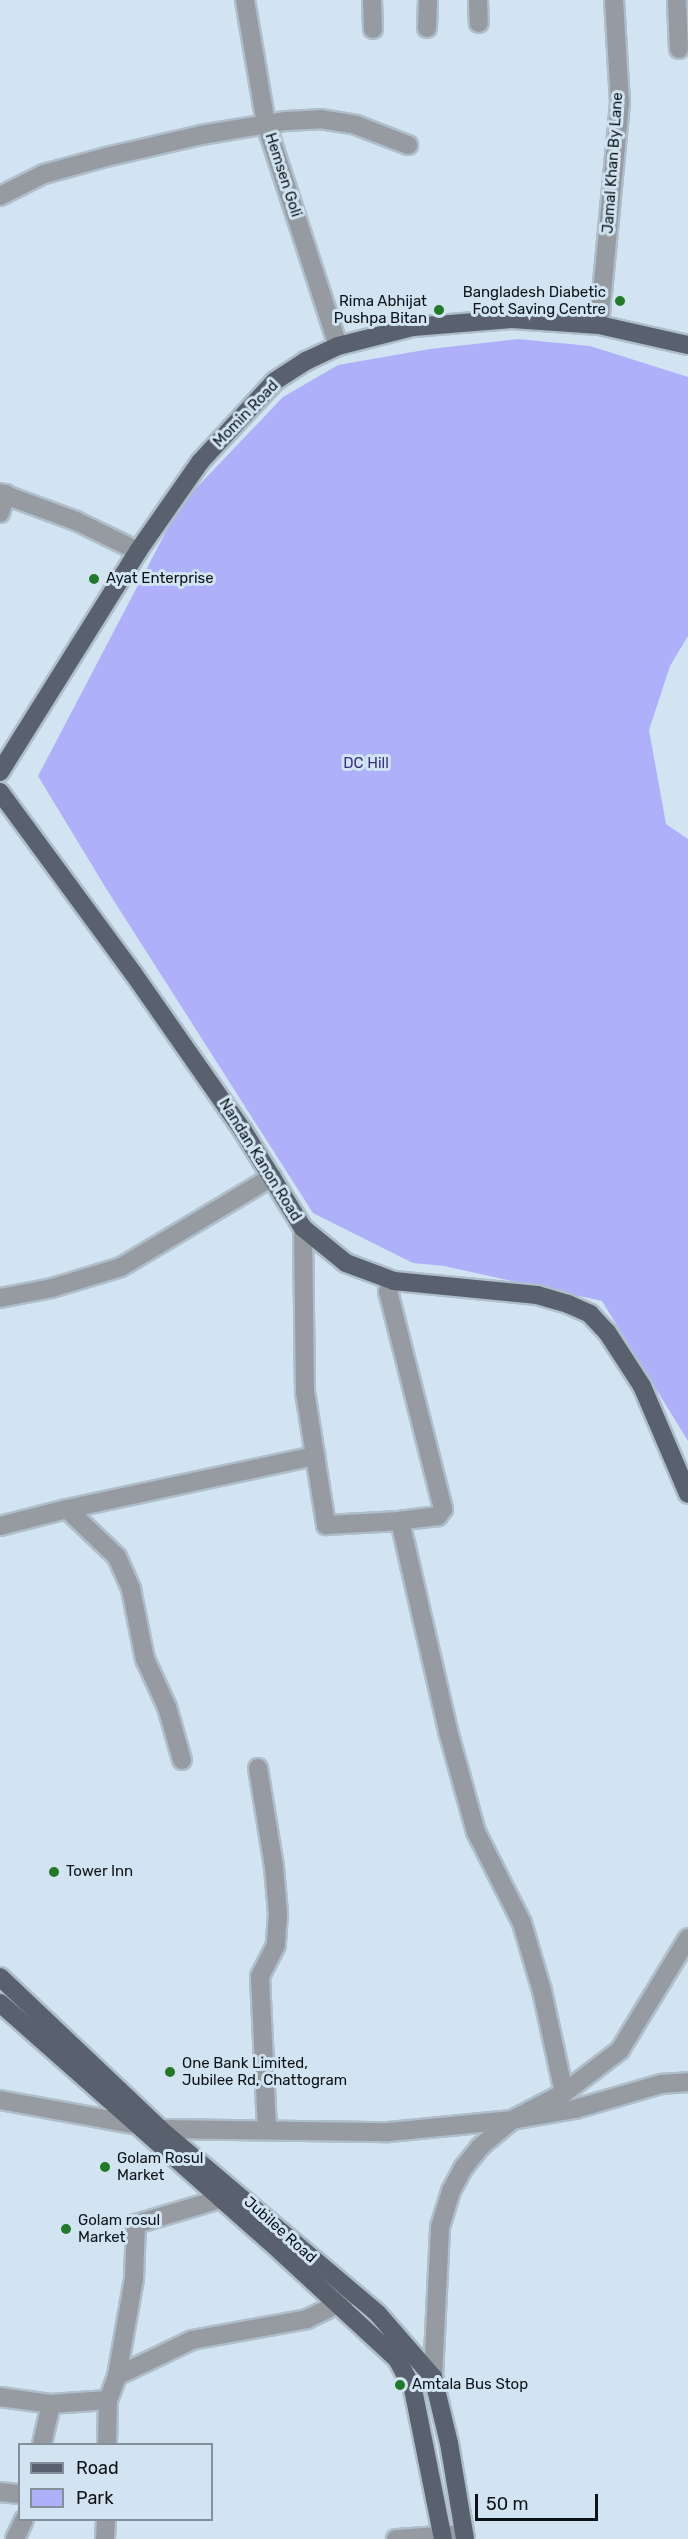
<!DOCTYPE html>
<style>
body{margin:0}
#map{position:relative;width:688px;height:2539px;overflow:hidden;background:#d2e4f2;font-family:Rubik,sans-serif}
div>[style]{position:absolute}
.green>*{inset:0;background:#aeb1fa}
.roads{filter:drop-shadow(2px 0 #afbecb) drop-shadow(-2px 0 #afbecb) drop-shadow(0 2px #afbecb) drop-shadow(0 -2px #afbecb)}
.minor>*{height:18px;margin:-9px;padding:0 9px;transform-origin:9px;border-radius:9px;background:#969ba2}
.major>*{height:18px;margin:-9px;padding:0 9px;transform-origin:9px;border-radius:9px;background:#59616e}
.dots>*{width:16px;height:16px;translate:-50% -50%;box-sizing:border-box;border:3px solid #d2e4f2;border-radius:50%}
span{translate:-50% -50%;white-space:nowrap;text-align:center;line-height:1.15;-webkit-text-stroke:6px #d2e4f2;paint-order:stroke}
.street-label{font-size:15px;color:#0d1318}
.poi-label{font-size:15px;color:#0d1318}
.right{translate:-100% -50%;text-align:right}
.left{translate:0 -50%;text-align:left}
.park-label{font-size:15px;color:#372e86}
.legend{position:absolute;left:18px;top:2443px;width:195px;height:78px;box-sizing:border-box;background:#d2e4f2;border:2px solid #83909b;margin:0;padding:8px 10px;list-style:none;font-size:18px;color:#0d1318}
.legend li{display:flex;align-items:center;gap:12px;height:30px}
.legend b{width:30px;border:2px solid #83909b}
.scale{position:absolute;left:475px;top:2494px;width:123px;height:27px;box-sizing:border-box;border:3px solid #0d1318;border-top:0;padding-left:8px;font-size:18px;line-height:21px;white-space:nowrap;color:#0d1318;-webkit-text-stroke:4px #d2e4f2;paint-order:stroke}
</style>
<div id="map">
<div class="green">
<div style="clip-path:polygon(518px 339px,590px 346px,688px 377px,688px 636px,670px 666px,649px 730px,666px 824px,688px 839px,688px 1441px,602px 1301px,444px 1266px,413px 1263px,313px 1213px,107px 890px,38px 776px,180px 505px,283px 397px,338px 365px,430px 349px)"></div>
</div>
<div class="roads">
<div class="minor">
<div style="left:245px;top:0;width:126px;rotate:80.4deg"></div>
<div style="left:266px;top:124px;width:233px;rotate:72deg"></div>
<div style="left:372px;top:0;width:29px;rotate:88deg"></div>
<div style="left:478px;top:0;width:23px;rotate:88deg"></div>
<div style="left:677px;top:0;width:49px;rotate:87.7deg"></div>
<div style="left:427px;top:28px;width:28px;rotate:-88deg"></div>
<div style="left:0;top:196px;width:49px;rotate:-26.6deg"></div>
<div style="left:44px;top:174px;width:64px;rotate:-15.3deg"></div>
<div style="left:106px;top:157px;width:98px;rotate:-13deg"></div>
<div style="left:201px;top:135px;width:86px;rotate:-9.4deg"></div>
<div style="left:286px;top:121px;width:34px;rotate:-3deg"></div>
<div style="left:320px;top:119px;width:36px;rotate:9deg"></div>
<div style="left:356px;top:125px;width:56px;rotate:21deg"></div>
<div style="left:599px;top:325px;width:223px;rotate:-84.6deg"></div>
<div style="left:620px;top:103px;width:103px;rotate:-93.3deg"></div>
<div style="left:0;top:493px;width:81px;rotate:20.2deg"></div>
<div style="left:76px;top:521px;width:69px;rotate:25.8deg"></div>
<div style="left:0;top:513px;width:20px;rotate:-72deg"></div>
<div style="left:303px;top:1228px;width:164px;rotate:89.3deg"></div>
<div style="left:305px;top:1392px;width:135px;rotate:81deg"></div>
<div style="left:326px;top:1525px;width:74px;rotate:-3.1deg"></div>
<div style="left:400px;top:1521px;width:215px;rotate:77.1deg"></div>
<div style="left:448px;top:1731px;width:105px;rotate:74.5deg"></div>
<div style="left:476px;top:1832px;width:102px;rotate:63.2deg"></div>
<div style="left:522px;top:1923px;width:71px;rotate:73.6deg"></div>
<div style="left:542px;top:1991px;width:104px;rotate:77.8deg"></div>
<div style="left:394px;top:1281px;width:12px;rotate:121deg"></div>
<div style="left:388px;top:1291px;width:225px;rotate:75.8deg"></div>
<div style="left:443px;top:1509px;width:9px;rotate:126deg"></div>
<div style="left:438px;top:1516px;width:38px;rotate:173deg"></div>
<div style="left:0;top:1298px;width:53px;rotate:-10.9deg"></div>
<div style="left:52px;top:1288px;width:72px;rotate:-16.9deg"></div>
<div style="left:121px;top:1267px;width:176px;rotate:-30.8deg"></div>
<div style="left:67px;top:1509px;width:69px;rotate:43.8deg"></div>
<div style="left:117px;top:1557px;width:35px;rotate:66deg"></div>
<div style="left:131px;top:1589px;width:71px;rotate:78.7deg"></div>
<div style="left:145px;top:1659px;width:53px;rotate:65.4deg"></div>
<div style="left:167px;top:1707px;width:55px;rotate:74.2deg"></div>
<div style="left:0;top:1526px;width:69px;rotate:-14.2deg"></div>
<div style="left:67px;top:1509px;width:254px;rotate:-12.1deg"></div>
<div style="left:258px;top:1768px;width:100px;rotate:80.8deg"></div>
<div style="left:274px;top:1867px;width:47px;rotate:85.1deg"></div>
<div style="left:278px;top:1914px;width:31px;rotate:94deg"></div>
<div style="left:276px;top:1945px;width:35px;rotate:117deg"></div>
<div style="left:260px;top:1976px;width:154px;rotate:87.4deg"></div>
<div style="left:0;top:2100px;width:163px;rotate:10.3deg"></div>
<div style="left:160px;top:2129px;width:229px;rotate:0.8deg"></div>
<div style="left:389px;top:2132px;width:124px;rotate:-5.6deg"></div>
<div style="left:512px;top:2120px;width:64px;rotate:-9.9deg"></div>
<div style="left:575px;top:2109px;width:90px;rotate:-16.2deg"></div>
<div style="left:661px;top:2084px;width:27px;rotate:-4deg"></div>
<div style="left:117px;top:2376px;width:98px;rotate:-80.1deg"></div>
<div style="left:134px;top:2279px;width:55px;rotate:-87.9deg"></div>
<div style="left:136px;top:2224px;width:102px;rotate:-16.5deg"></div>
<div style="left:433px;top:2377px;width:150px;rotate:-87.3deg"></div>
<div style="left:440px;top:2227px;width:38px;rotate:-73deg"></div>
<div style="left:451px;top:2191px;width:27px;rotate:-62deg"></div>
<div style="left:464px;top:2167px;width:26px;rotate:-51deg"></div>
<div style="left:480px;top:2147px;width:42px;rotate:-40.2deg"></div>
<div style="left:512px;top:2120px;width:59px;rotate:-27.4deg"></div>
<div style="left:564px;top:2093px;width:71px;rotate:-37.5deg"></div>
<div style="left:620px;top:2050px;width:131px;rotate:-58.7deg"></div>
<div style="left:0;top:2397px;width:51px;rotate:7.8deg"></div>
<div style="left:51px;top:2404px;width:57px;rotate:-4deg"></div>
<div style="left:108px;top:2400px;width:26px;rotate:-69deg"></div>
<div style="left:117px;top:2376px;width:83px;rotate:-25.6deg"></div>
<div style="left:192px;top:2340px;width:117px;rotate:-10.3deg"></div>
<div style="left:307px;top:2319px;width:34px;rotate:-26deg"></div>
<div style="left:338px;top:2304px;width:14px;rotate:-36deg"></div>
<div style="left:42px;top:2444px;width:41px;rotate:-77.3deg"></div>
<div style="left:107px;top:2444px;width:44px;rotate:-88.7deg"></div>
<div style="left:0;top:2492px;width:20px;rotate:6deg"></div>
<div style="left:15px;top:2539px;width:21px;rotate:-65deg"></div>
<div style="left:105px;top:2539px;width:19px;rotate:-87deg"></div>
<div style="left:396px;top:2539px;width:68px;rotate:-4.2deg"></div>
</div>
<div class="major">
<div style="left:0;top:772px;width:261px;rotate:-58deg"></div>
<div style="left:138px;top:551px;width:108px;rotate:-55.1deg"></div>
<div style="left:200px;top:462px;width:110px;rotate:-47.2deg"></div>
<div style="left:275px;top:381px;width:37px;rotate:-33deg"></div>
<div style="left:306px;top:361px;width:35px;rotate:-25deg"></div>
<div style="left:338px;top:346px;width:77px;rotate:-14.2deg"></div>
<div style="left:413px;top:327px;width:99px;rotate:-4.6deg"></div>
<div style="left:512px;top:319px;width:87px;rotate:3.9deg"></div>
<div style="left:599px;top:325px;width:91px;rotate:12.7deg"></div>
<div style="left:0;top:792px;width:225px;rotate:53.7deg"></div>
<div style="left:133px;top:973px;width:190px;rotate:55.1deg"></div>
<div style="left:242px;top:1129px;width:116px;rotate:58.4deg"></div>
<div style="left:303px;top:1228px;width:55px;rotate:39.1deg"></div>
<div style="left:346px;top:1263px;width:51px;rotate:20.6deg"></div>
<div style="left:394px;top:1281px;width:144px;rotate:5.6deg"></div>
<div style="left:537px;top:1295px;width:32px;rotate:16deg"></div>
<div style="left:568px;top:1304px;width:24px;rotate:24deg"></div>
<div style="left:590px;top:1314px;width:25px;rotate:47deg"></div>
<div style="left:607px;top:1332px;width:64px;rotate:57.1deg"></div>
<div style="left:642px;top:1386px;width:117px;rotate:66.9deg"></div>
<div style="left:0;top:1977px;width:221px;rotate:43.5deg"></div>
<div style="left:160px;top:2129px;width:286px;rotate:40.3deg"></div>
<div style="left:378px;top:2314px;width:84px;rotate:48.9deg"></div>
<div style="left:433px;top:2377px;width:68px;rotate:76.4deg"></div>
<div style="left:449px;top:2443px;width:97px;rotate:80.5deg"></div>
<div style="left:0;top:2003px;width:358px;rotate:41.5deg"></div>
<div style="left:268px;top:2240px;width:176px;rotate:42.7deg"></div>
<div style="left:397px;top:2359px;width:34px;rotate:62deg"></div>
<div style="left:413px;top:2389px;width:153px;rotate:78.7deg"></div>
</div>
</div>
<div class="dots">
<div style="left:620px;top:301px;background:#227927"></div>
<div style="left:439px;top:310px;background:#227927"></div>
<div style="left:94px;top:579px;background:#227927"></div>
<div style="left:54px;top:1872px;background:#227927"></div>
<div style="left:170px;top:2072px;background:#227927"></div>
<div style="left:105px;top:2167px;background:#227927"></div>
<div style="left:66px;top:2229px;background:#227927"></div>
<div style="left:400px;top:2385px;background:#227927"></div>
</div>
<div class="street-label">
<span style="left:613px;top:163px;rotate:-86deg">Jamal Khan By Lane</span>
<span style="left:283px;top:175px;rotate:72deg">Hemsen Goli</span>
<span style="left:246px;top:414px;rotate:-46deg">Momin Road</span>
<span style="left:260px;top:1160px;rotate:58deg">Nandan Kanon Road</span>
<span style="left:280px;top:2230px;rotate:42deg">Jubilee Road</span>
</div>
<div class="poi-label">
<span class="right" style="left:606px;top:301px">Bangladesh Diabetic<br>Foot Saving Centre</span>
<span class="right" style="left:427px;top:310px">Rima Abhijat<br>Pushpa Bitan</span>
<span class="left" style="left:106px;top:579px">Ayat Enterprise</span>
<span class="left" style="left:66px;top:1872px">Tower Inn</span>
<span class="left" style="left:182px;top:2072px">One Bank Limited,<br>Jubilee Rd, Chattogram</span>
<span class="left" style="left:117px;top:2167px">Golam Rosul<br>Market</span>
<span class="left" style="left:78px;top:2229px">Golam rosul<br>Market</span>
<span class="left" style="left:412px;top:2385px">Amtala Bus Stop</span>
</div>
<div class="park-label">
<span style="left:366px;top:764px">DC Hill</span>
</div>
<ul class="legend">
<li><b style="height:8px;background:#59616e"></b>Road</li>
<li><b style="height:16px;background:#aeb1fa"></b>Park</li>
</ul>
<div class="scale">50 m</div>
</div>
